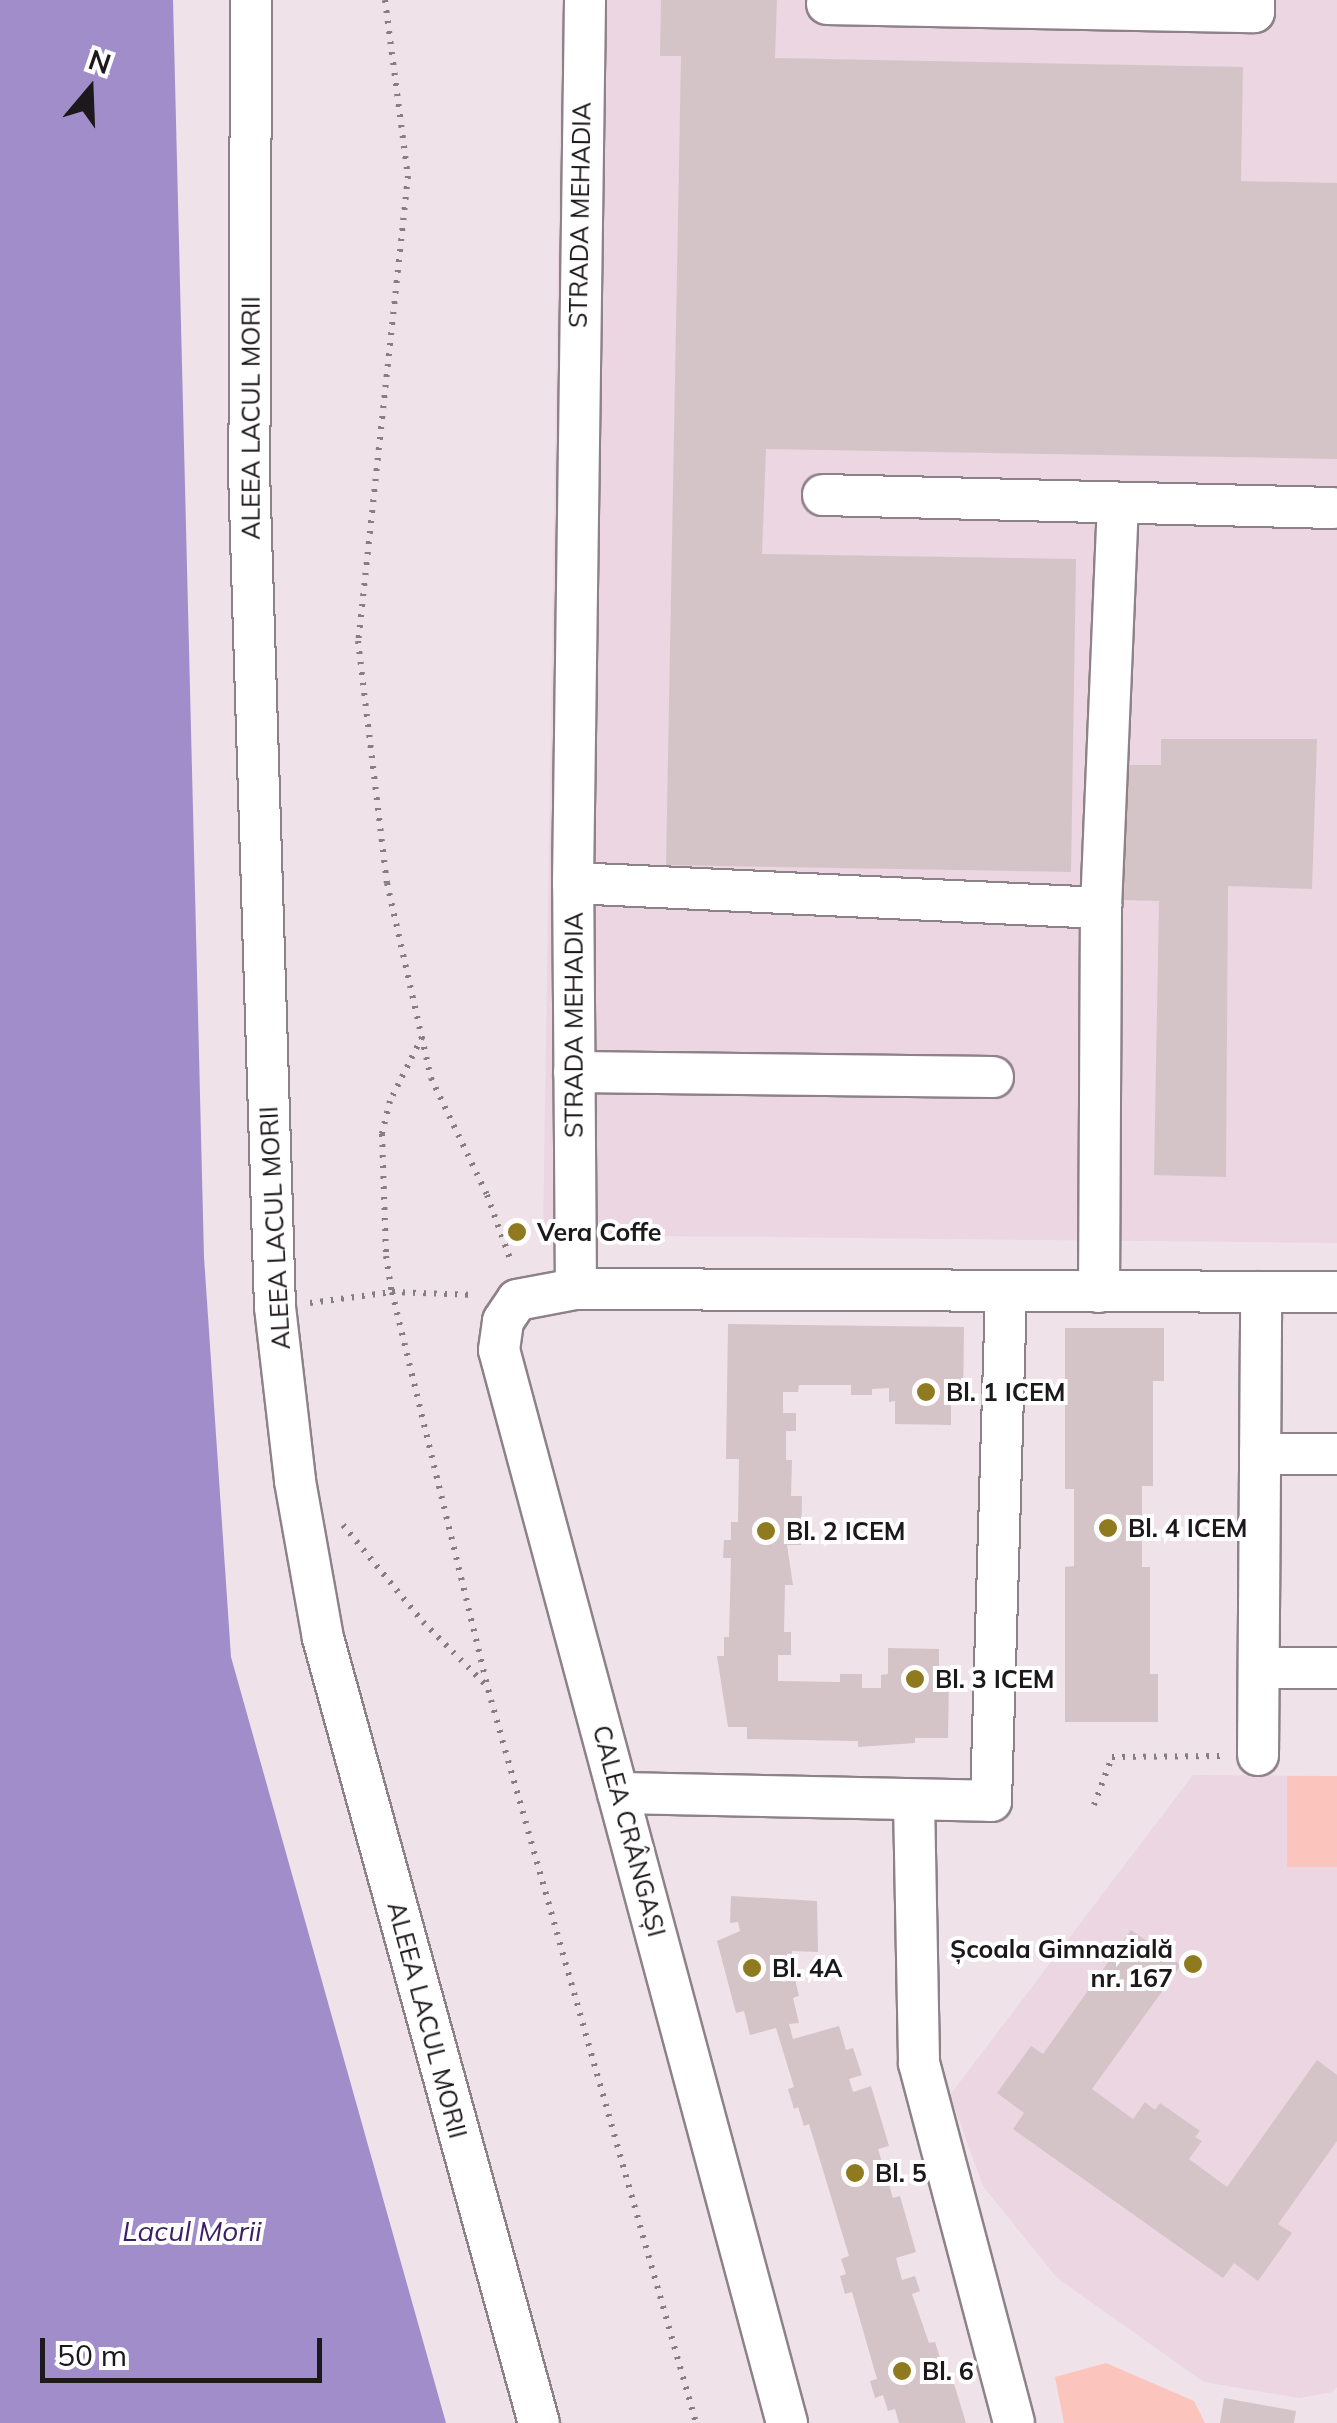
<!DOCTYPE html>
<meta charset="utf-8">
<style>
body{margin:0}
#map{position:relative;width:1337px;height:2423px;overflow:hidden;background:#efe2e9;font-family:Mulish,sans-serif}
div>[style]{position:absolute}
.built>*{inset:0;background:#ebd6e1}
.green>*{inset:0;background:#fbc5bd;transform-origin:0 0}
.water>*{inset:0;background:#a08dc9}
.building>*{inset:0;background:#d4c4c7}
.path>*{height:6px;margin-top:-3px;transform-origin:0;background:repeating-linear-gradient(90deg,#877e83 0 2.5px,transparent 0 10.5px)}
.roads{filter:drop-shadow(2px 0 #8e8289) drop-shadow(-2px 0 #8e8289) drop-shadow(0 2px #8e8289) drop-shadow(0 -2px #8e8289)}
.minor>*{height:40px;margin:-20px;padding:0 20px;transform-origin:20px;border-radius:20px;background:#fff}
.dots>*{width:28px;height:28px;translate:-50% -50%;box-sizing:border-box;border:5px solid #fff;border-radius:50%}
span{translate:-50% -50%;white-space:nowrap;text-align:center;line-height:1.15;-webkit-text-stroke:8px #fff;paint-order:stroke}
.street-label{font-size:25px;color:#1d181b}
.poi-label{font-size:25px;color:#1d181b;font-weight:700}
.left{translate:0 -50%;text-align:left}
.right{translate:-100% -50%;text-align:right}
.water-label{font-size:28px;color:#3c1f65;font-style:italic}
.north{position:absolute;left:40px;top:40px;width:100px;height:100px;-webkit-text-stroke:8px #fff;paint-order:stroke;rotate:19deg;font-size:28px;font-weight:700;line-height:40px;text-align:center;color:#1d181b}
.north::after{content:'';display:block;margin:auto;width:35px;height:45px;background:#1d181b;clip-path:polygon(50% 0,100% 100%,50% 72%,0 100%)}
.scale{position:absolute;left:40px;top:2338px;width:282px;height:45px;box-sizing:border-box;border:5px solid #1d181b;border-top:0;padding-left:12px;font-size:30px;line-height:35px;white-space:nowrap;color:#1d181b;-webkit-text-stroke:8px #fff;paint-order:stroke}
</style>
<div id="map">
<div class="built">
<div style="clip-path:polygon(562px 0,1337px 0,1337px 1243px,655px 1236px,543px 1241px)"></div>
<div style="clip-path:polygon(1193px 1775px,1337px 1776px,1337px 2387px,1333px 2392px,1299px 2398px,1204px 2382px,1057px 2278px,983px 2186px,950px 2095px)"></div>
</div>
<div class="green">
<div style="left:1287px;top:1776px;width:50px;height:91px"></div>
<div style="clip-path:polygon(1106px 2363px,1194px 2401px,1205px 2423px,1064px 2423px,1055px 2377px)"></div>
</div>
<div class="water">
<div style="clip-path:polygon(0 0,173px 0,204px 1257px,231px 1657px,446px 2423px,0 2423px)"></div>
</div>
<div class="building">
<div style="clip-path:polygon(661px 0,777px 0,775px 58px,1243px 67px,1241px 181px,1337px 183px,1337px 459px,766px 449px,762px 554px,1076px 559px,1071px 872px,666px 865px,681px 56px,660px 56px)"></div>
<div style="clip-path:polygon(1161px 739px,1317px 739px,1312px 889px,1228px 886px,1226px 1177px,1154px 1175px,1159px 901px,1124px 900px,1126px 765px,1161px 765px)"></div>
<div style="clip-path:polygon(728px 1324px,964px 1327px,963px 1402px,951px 1402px,951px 1425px,895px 1424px,895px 1401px,889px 1402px,889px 1388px,872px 1389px,872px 1395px,851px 1395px,851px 1385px,799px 1385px,798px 1392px,783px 1392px,783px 1413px,796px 1413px,796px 1431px,786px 1431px,786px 1460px,792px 1460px,791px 1496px,802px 1496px,801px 1545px,787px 1545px,793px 1585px,785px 1585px,784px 1632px,791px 1632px,791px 1655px,778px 1655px,778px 1681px,840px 1682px,840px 1674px,862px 1674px,862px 1688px,881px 1688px,881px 1675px,888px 1674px,888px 1648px,939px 1649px,939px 1676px,949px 1676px,948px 1738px,915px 1738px,915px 1743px,858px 1747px,858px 1741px,747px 1739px,747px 1727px,728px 1727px,717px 1656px,724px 1656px,724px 1637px,729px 1637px,731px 1558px,723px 1558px,724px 1540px,731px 1540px,731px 1522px,738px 1522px,739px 1459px,726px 1459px)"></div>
<div style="clip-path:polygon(1065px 1328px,1164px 1328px,1164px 1381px,1153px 1381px,1153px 1486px,1142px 1486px,1142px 1567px,1150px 1567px,1150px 1674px,1158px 1674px,1158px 1722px,1065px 1722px,1065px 1567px,1074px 1566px,1074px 1489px,1065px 1489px)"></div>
<div style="clip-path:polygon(731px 1896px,817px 1901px,818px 1952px,792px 1951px,792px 1958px,777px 1957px,783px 1982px,795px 1979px,799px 1996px,793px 1998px,799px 2023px,789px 2024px,793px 2039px,839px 2026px,846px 2050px,853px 2048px,862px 2075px,849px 2079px,853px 2092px,871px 2086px,889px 2146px,878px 2149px,893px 2198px,900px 2196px,916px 2252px,896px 2258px,902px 2280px,915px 2276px,920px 2291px,912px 2294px,929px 2343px,935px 2342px,941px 2361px,928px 2365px,934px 2383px,952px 2377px,966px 2423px,899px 2423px,895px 2409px,888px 2411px,883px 2395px,875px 2398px,870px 2381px,877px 2379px,852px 2292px,845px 2294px,840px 2276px,846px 2274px,841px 2259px,849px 2256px,809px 2124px,804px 2126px,798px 2107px,794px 2109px,788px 2089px,794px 2087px,776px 2028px,750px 2035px,744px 2011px,736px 2013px,717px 1941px,740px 1931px,738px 1922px,730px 1923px)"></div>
<div style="clip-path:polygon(1131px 1930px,1181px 1965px,1092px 2089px,1133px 2119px,1145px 2102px,1155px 2110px,1160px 2103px,1200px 2131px,1195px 2137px,1202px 2141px,1189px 2159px,1227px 2187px,1317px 2060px,1337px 2075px,1337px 2141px,1278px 2224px,1292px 2233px,1258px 2281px,1234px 2263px,1223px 2278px,1013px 2129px,1024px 2113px,997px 2093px,1031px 2046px,1043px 2054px)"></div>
<div style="clip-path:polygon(1224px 2398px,1296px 2411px,1294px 2423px,1220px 2423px)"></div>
</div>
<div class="path">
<div style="left:385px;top:0;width:177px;rotate:82.6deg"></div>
<div style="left:408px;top:176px;width:468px;rotate:96.1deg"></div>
<div style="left:358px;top:641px;width:244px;rotate:83.2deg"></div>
<div style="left:387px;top:883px;width:200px;rotate:77.3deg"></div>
<div style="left:431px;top:1078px;width:130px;rotate:64.4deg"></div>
<div style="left:487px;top:1195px;width:73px;rotate:70.1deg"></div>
<div style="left:422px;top:1037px;width:72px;rotate:116.6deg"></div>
<div style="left:390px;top:1101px;width:34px;rotate:104deg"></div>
<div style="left:382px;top:1134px;width:122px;rotate:88.1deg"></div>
<div style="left:386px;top:1256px;width:36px;rotate:81deg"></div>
<div style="left:392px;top:1292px;width:420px;rotate:76.4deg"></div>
<div style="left:491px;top:1700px;width:752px;rotate:74.17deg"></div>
<div style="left:310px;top:1303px;width:83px;rotate:-7.6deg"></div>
<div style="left:392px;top:1292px;width:84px;rotate:2deg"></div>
<div style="left:343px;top:1525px;width:126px;rotate:50.5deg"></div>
<div style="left:423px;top:1622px;width:92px;rotate:45deg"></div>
<div style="left:1094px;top:1805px;width:51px;rotate:-69.4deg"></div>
<div style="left:1112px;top:1757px;width:108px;rotate:-0.5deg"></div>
</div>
<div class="roads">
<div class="minor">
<div style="left:251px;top:0;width:471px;rotate:90.2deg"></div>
<div style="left:249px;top:471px;width:836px;rotate:88.22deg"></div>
<div style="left:275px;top:1307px;width:175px;rotate:83.4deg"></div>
<div style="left:295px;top:1481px;width:159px;rotate:79.9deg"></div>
<div style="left:323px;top:1638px;width:814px;rotate:74.62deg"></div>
<div style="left:827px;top:4px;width:427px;rotate:1.1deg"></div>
<div style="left:1254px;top:12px;width:12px;rotate:-90deg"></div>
<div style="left:823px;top:495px;width:510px;rotate:1.46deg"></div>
<div style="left:573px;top:883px;width:529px;rotate:2.71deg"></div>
<div style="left:574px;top:1072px;width:419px;rotate:0.7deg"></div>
<div style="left:576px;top:1289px;width:406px;rotate:-90.4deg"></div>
<div style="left:573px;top:883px;width:883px;rotate:-89.22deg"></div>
<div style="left:1099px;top:1292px;width:384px;rotate:-89.7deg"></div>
<div style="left:1101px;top:908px;width:404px;rotate:-87.6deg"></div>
<div style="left:1260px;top:1454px;width:77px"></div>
<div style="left:1259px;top:1668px;width:78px"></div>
<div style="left:1258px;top:1755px;width:463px;rotate:-89.6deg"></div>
<div style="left:618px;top:1793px;width:373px;rotate:1.2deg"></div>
<div style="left:991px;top:1801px;width:509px;rotate:-88.31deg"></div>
<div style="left:914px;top:1800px;width:263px;rotate:88.9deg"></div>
<div style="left:919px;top:2063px;width:372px;rotate:75.2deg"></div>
<div style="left:787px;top:2423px;width:1111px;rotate:-105.02deg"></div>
<div style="left:499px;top:1350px;width:29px;rotate:-82deg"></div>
<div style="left:503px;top:1321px;width:25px;rotate:-56deg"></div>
<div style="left:517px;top:1300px;width:60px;rotate:-10.6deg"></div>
<div style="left:576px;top:1289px;width:761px;rotate:0.23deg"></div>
</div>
</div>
<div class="dots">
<div style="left:517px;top:1232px;background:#907a20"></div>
<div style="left:926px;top:1392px;background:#907a20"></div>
<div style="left:1108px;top:1528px;background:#907a20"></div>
<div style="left:766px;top:1531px;background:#907a20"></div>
<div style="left:915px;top:1679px;background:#907a20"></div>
<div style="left:1193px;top:1964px;background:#907a20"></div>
<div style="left:752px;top:1968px;background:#907a20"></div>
<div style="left:855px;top:2173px;background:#907a20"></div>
<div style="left:902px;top:2371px;background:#907a20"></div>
</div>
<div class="street-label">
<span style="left:580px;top:215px;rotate:-89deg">STRADA MEHADIA</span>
<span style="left:251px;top:418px;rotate:-90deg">ALEEA LACUL MORII</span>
<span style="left:574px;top:1025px;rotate:-90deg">STRADA MEHADIA</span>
<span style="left:275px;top:1228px;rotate:-93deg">ALEEA LACUL MORII</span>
<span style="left:629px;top:1831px;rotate:75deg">CALEA CRÂNGAȘI</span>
<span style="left:427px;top:2020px;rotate:75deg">ALEEA LACUL MORII</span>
</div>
<div class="poi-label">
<span class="left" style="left:537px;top:1232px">Vera Coffe</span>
<span class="left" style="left:946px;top:1392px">Bl. 1 ICEM</span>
<span class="left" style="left:1128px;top:1528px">Bl. 4 ICEM</span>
<span class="left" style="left:786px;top:1531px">Bl. 2 ICEM</span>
<span class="left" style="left:935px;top:1679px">Bl. 3 ICEM</span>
<span class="right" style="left:1173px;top:1964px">Școala Gimnazială<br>nr. 167</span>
<span class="left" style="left:772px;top:1968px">Bl. 4A</span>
<span class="left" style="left:875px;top:2173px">Bl. 5</span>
<span class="left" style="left:922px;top:2371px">Bl. 6</span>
</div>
<div class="water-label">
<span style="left:192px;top:2231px">Lacul Morii</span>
</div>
<div class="north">N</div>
<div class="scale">50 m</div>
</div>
